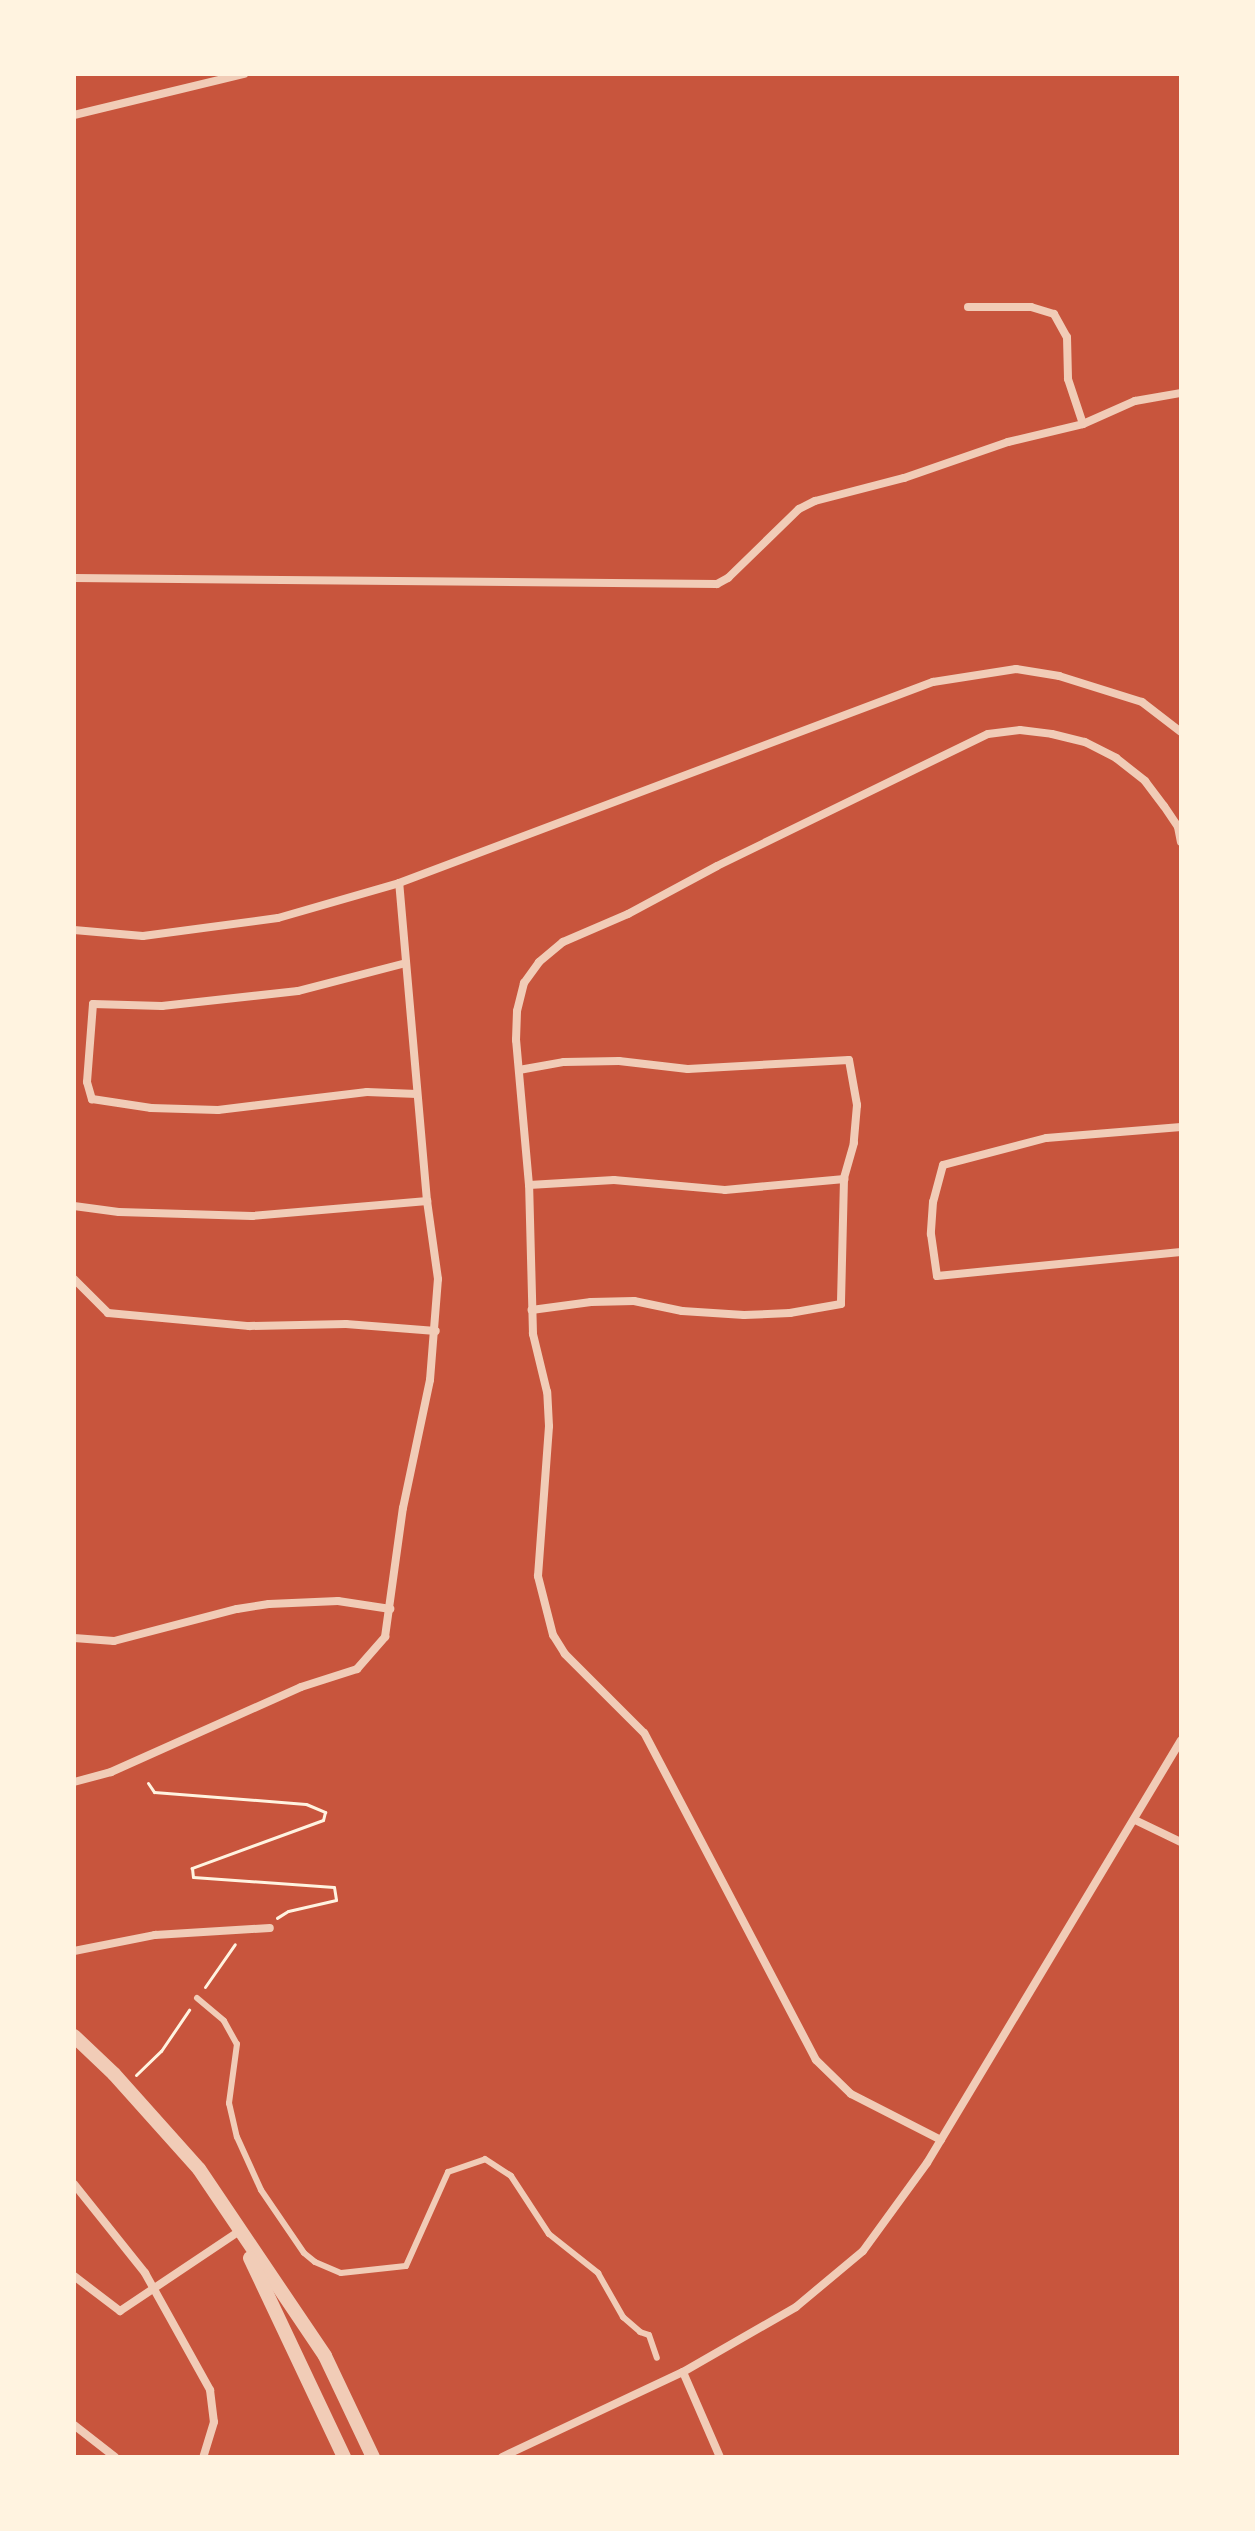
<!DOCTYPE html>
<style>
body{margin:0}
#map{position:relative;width:1255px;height:2531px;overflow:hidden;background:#c8553d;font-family:"Source Sans 3",sans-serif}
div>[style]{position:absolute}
.path>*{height:3px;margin:-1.5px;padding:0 1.5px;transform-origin:1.5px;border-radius:1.5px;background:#fff3e0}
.service>*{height:6px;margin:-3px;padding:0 3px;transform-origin:3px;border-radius:3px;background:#f1ccb7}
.minor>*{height:8px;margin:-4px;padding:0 4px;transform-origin:4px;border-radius:4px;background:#f1ccb7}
.tertiary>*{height:14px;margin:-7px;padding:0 7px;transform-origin:7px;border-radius:7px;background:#f1ccb7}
span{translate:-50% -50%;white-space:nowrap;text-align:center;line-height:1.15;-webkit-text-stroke:8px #fff3e0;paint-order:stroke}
.frame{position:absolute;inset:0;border:76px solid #fff3e0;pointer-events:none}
</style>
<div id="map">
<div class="path">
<div style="left:148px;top:1783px;width:11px;rotate:56deg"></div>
<div style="left:154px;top:1792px;width:152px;rotate:4.5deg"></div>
<div style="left:306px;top:1804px;width:21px;rotate:23deg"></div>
<div style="left:325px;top:1812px;width:8px;rotate:104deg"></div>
<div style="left:323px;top:1820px;width:140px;rotate:159.9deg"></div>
<div style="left:192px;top:1868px;width:9px;rotate:84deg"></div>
<div style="left:193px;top:1877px;width:141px;rotate:4.1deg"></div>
<div style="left:334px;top:1887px;width:13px;rotate:81deg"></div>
<div style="left:336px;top:1900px;width:49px;rotate:167.1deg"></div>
<div style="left:288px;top:1911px;width:13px;rotate:148deg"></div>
<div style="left:205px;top:1987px;width:52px;rotate:-55.1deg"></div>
<div style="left:136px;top:2075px;width:35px;rotate:-44deg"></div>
<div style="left:161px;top:2051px;width:50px;rotate:-55.7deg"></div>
</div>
<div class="service">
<div style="left:197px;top:1998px;width:35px;rotate:40deg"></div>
<div style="left:224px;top:2021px;width:26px;rotate:61deg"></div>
<div style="left:237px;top:2044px;width:60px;rotate:97.7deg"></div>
<div style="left:229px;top:2103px;width:35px;rotate:77deg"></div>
<div style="left:237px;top:2137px;width:58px;rotate:65.6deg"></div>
<div style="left:261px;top:2190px;width:76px;rotate:55.7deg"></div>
<div style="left:304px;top:2253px;width:14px;rotate:39deg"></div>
<div style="left:315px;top:2262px;width:28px;rotate:23deg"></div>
<div style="left:341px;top:2273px;width:65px;rotate:-6.1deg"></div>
<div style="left:406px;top:2266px;width:103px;rotate:-65.9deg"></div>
<div style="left:448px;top:2172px;width:39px;rotate:-19deg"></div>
<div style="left:485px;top:2159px;width:31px;rotate:33deg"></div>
<div style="left:511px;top:2176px;width:69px;rotate:56.8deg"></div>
<div style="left:549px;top:2234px;width:63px;rotate:38.5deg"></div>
<div style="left:598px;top:2273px;width:51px;rotate:60.4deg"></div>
<div style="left:623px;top:2317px;width:23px;rotate:41deg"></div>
<div style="left:640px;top:2332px;width:9px;rotate:18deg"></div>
<div style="left:649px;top:2335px;width:24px;rotate:71deg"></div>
</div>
<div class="minor">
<div style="left:74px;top:115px;width:175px;rotate:-13.6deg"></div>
<div style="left:968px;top:307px;width:63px"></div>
<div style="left:1031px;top:307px;width:24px;rotate:17deg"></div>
<div style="left:1054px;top:314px;width:26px;rotate:61deg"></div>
<div style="left:1067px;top:337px;width:42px;rotate:88.6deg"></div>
<div style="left:1068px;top:379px;width:47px;rotate:71.6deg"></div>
<div style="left:74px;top:578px;width:643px;rotate:0.53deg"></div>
<div style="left:717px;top:584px;width:13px;rotate:-29deg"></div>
<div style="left:728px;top:578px;width:99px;rotate:-44.2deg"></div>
<div style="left:799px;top:509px;width:18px;rotate:-27deg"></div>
<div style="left:815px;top:501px;width:92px;rotate:-14.5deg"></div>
<div style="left:904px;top:478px;width:110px;rotate:-19.1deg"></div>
<div style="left:1008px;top:442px;width:77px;rotate:-13.5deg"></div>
<div style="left:1083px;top:424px;width:57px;rotate:-23.9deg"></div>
<div style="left:1135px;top:401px;width:47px;rotate:-9.9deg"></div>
<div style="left:74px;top:930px;width:69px;rotate:5deg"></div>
<div style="left:143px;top:936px;width:136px;rotate:-7.6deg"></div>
<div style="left:278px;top:918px;width:126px;rotate:-16.1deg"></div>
<div style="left:399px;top:883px;width:571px;rotate:-20.63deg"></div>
<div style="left:933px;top:682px;width:84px;rotate:-8.9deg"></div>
<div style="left:1016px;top:669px;width:44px;rotate:9.2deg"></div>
<div style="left:1059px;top:676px;width:87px;rotate:17.4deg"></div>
<div style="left:1142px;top:702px;width:49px;rotate:37.6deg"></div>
<div style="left:406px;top:963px;width:112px;rotate:165.5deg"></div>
<div style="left:298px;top:991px;width:137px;rotate:173.7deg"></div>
<div style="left:162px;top:1006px;width:69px;rotate:-178.3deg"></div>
<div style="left:93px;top:1004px;width:78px;rotate:94.4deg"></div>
<div style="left:87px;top:1082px;width:18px;rotate:74deg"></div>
<div style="left:92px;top:1099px;width:60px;rotate:8.7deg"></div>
<div style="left:151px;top:1108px;width:67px;rotate:1.7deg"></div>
<div style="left:218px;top:1110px;width:150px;rotate:-6.9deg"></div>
<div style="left:367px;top:1092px;width:50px;rotate:2.3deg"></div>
<div style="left:519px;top:1070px;width:46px;rotate:-10.1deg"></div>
<div style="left:564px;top:1062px;width:55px;rotate:-1deg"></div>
<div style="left:619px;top:1061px;width:69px;rotate:6.6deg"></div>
<div style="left:688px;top:1069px;width:161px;rotate:-3.2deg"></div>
<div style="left:849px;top:1060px;width:46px;rotate:79.9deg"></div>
<div style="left:857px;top:1105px;width:38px;rotate:95deg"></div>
<div style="left:854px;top:1143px;width:37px;rotate:106deg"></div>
<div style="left:844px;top:1179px;width:125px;rotate:91.4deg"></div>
<div style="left:841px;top:1304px;width:52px;rotate:170deg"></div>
<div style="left:790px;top:1313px;width:46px;rotate:177.5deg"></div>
<div style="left:744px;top:1315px;width:62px;rotate:-176.3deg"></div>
<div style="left:682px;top:1311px;width:49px;rotate:-168.2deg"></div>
<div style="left:634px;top:1301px;width:43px;rotate:178.7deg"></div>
<div style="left:591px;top:1302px;width:60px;rotate:172.3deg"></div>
<div style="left:1181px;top:1127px;width:135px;rotate:175.3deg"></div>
<div style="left:1046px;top:1138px;width:106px;rotate:165.3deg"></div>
<div style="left:943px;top:1165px;width:38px;rotate:105deg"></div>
<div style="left:933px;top:1202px;width:32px;rotate:94deg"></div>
<div style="left:931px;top:1234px;width:42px;rotate:81.9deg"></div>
<div style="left:937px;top:1276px;width:245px;rotate:-5.6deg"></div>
<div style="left:529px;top:1185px;width:85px;rotate:-3.4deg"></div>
<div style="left:614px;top:1180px;width:111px;rotate:5.1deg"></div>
<div style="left:725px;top:1190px;width:120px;rotate:-5.3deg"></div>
<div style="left:74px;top:1206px;width:45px;rotate:7.6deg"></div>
<div style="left:119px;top:1212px;width:133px;rotate:1.7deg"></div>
<div style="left:252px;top:1216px;width:176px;rotate:-4.9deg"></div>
<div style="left:74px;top:1279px;width:48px;rotate:45deg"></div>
<div style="left:108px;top:1313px;width:142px;rotate:5.3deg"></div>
<div style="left:249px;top:1326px;width:97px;rotate:-1.2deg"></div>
<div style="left:346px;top:1324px;width:90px;rotate:4.4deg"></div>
<div style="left:74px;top:1638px;width:40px;rotate:4.3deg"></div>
<div style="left:114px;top:1641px;width:127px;rotate:-14.6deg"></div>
<div style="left:237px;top:1609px;width:32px;rotate:-9deg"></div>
<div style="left:269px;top:1604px;width:69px;rotate:-2.5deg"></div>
<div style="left:338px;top:1601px;width:53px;rotate:8.7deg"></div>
<div style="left:74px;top:1782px;width:38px;rotate:-15deg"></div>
<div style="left:111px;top:1772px;width:208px;rotate:-24.1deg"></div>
<div style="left:301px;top:1687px;width:59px;rotate:-17.8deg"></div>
<div style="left:357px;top:1669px;width:43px;rotate:-48.8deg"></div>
<div style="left:385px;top:1637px;width:130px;rotate:-82.1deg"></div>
<div style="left:403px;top:1508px;width:131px;rotate:-78.1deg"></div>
<div style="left:430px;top:1380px;width:101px;rotate:-85.5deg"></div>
<div style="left:438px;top:1279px;width:79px;rotate:-98deg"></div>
<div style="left:427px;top:1201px;width:319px;rotate:-95deg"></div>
<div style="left:1135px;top:1820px;width:51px;rotate:25.6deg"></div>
<div style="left:74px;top:1951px;width:83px;rotate:-11.2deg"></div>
<div style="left:155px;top:1935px;width:115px;rotate:-3.5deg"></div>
<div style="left:941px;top:2140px;width:101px;rotate:-152.9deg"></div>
<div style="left:851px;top:2094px;width:49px;rotate:-135.8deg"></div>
<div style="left:816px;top:2060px;width:369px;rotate:-117.7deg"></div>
<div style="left:644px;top:1733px;width:112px;rotate:-135deg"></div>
<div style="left:565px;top:1654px;width:22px;rotate:-122deg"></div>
<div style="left:553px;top:1635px;width:61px;rotate:-104.3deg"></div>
<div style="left:538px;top:1576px;width:150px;rotate:-85.8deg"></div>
<div style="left:549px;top:1426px;width:34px;rotate:-93deg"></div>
<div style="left:547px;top:1392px;width:60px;rotate:-103.6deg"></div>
<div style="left:533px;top:1334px;width:149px;rotate:-91.5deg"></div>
<div style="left:529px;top:1185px;width:146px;rotate:-95.1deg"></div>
<div style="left:516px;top:1040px;width:29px;rotate:-88deg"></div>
<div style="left:517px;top:1011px;width:29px;rotate:-76deg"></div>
<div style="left:524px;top:983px;width:26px;rotate:-54deg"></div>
<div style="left:539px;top:962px;width:31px;rotate:-40deg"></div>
<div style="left:563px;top:942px;width:71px;rotate:-23.3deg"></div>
<div style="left:628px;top:914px;width:101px;rotate:-28.3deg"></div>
<div style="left:717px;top:866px;width:301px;rotate:-26deg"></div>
<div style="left:988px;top:734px;width:32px;rotate:-7deg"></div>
<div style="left:1020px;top:730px;width:32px;rotate:7deg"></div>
<div style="left:1052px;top:734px;width:34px;rotate:14deg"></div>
<div style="left:1085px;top:742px;width:35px;rotate:27deg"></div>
<div style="left:1116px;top:758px;width:37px;rotate:38deg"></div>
<div style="left:1145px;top:781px;width:31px;rotate:53deg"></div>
<div style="left:1164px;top:806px;width:25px;rotate:56deg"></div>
<div style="left:1178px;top:827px;width:15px;rotate:79deg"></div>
<div style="left:74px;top:2184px;width:114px;rotate:51.4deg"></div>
<div style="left:145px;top:2273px;width:134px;rotate:60.9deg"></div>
<div style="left:210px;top:2390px;width:32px;rotate:83deg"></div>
<div style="left:214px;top:2422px;width:37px;rotate:107deg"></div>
<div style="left:74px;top:2276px;width:58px;rotate:37.3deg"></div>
<div style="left:120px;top:2311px;width:142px;rotate:-33.8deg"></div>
<div style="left:683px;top:2372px;width:93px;rotate:66.5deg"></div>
<div style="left:74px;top:2425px;width:52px;rotate:38deg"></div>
<div style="left:502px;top:2457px;width:200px;rotate:-25.2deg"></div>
<div style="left:683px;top:2372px;width:130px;rotate:-29.9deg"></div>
<div style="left:796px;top:2307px;width:87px;rotate:-39.9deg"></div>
<div style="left:863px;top:2251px;width:109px;rotate:-54deg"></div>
<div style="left:927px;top:2163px;width:493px;rotate:-59deg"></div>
</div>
<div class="tertiary">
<div style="left:74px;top:2036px;width:55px;rotate:43.5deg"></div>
<div style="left:114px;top:2074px;width:127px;rotate:48.2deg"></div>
<div style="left:199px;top:2169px;width:225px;rotate:56deg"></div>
<div style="left:325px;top:2356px;width:112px;rotate:64.6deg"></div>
<div style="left:250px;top:2258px;width:220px;rotate:64.7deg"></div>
</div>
<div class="frame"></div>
</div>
